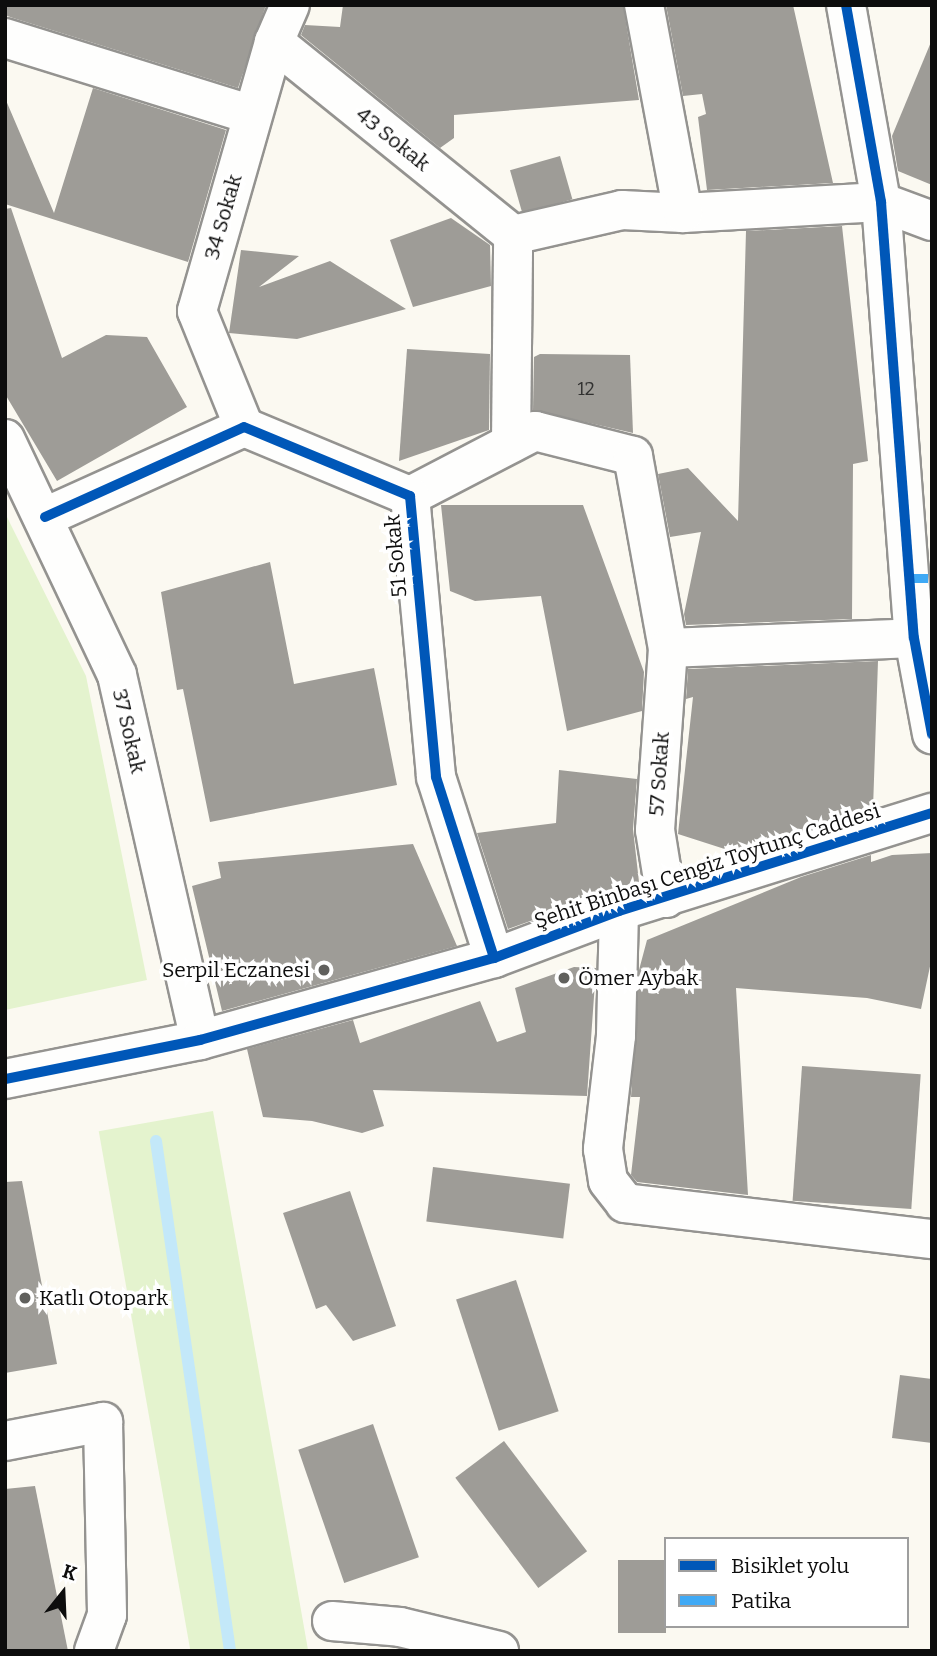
<!DOCTYPE html>
<meta charset="utf-8">
<style>
body{margin:0}
#map{position:relative;width:937px;height:1656px;overflow:hidden;background:#fbf9f1;font-family:Bitter,serif}
div>[style]{position:absolute}
.green>*{inset:0;background:#e4f3ce;transform-origin:0 0}
.stream>*{height:12px;margin:-6px;padding:0 6px;transform-origin:6px;border-radius:6px;background:#c3e8f9}
.building>*{inset:0;background:#9e9c97;transform-origin:0 0}
.roads{filter:drop-shadow(2px 0 #949390) drop-shadow(-2px 0 #949390) drop-shadow(0 2px #949390) drop-shadow(0 -2px #949390)}
.minor>*{height:38px;margin:-19px;padding:0 19px;transform-origin:19px;border-radius:19px;background:#fefefd}
.quiet>*{height:9px;margin-top:-4.5px;transform-origin:0;background:repeating-linear-gradient(90deg,#3fa9f5 0 18px,transparent 0 27px)}
.cycleway>*{height:10px;margin:-5px;padding:0 5px;transform-origin:5px;border-radius:5px;background:#0057b8}
.dots>*{width:19px;height:19px;translate:-50% -50%;box-sizing:border-box;border:4px solid #fff;border-radius:50%}
span{translate:-50% -50%;white-space:nowrap;text-align:center;line-height:1.15;-webkit-text-stroke:7px #fff;paint-order:stroke}
.number-label{font-size:18px;color:#313130}
.number-label span{-webkit-text-stroke-width:0}
.street-label{font-size:21px;color:#0d0d0d}
.poi-label{font-size:21px;color:#0d0d0d}
.right{translate:-100% -50%;text-align:right}
.left{translate:0 -50%;text-align:left}
.frame{position:absolute;inset:0;border:7px solid #0d0d0d;pointer-events:none}
.legend{position:absolute;left:664px;top:1537px;width:245px;height:91px;box-sizing:border-box;background:#fff;border:2px solid #9e9e9e;margin:0;padding:9px 12px;list-style:none;font-size:21px;color:#0d0d0d}
.legend li{display:flex;align-items:center;gap:14px;height:35px}
.legend b{width:35px;border:2px solid #9e9e9e}
.north{position:absolute;left:28px;top:1558px;width:70px;height:70px;-webkit-text-stroke:5px #fff;paint-order:stroke;rotate:18deg;font-size:19px;font-weight:700;line-height:28px;text-align:center;color:#0d0d0d}
.north::after{content:'';display:block;margin:auto;width:24px;height:32px;background:#0d0d0d;clip-path:polygon(50% 0,100% 100%,50% 72%,0 100%)}
</style>
<div id="map">
<div class="green">
<div style="clip-path:polygon(5px 513px,86px 676px,147px 980px,5px 1010px)"></div>
<div style="left:213px;top:1111px;width:548px;height:116px;rotate:80deg"></div>
</div>
<div class="stream">
<div style="left:156px;top:1141px;width:515px;rotate:81.74deg"></div>
</div>
<div class="building">
<div style="clip-path:polygon(5px 5px,266px 5px,238px 88px,13px 18px,5px 15px)"></div>
<div style="clip-path:polygon(343px 5px,623px 5px,639px 100px,454px 115px,454px 138px,440px 148px,301px 35px,305px 25px,340px 27px)"></div>
<div style="clip-path:polygon(666px 5px,793px 5px,833px 183px,707px 190px,698px 117px,706px 114px,702px 94px,683px 96px)"></div>
<div style="clip-path:polygon(931px 42px,932px 42px,932px 185px,898px 171px,892px 136px)"></div>
<div style="clip-path:polygon(93px 88px,226px 130px,188px 262px,5px 204px,5px 98px,54px 213px)"></div>
<div style="left:560px;top:156px;width:45px;height:52px;rotate:74deg"></div>
<div style="clip-path:polygon(11px 208px,62px 358px,106px 335px,147px 337px,187px 407px,57px 481px,5px 394px,5px 209px)"></div>
<div style="clip-path:polygon(451px 218px,490px 245px,491px 286px,413px 307px,390px 240px)"></div>
<div style="clip-path:polygon(842px 226px,868px 461px,853px 464px,852px 619px,686px 625px,684px 614px,701px 532px,670px 537px,658px 474px,688px 468px,738px 521px,746px 231px)"></div>
<div style="clip-path:polygon(241px 250px,299px 256px,259px 287px,330px 261px,406px 309px,297px 339px,229px 333px)"></div>
<div style="clip-path:polygon(407px 349px,490px 354px,489px 430px,399px 461px)"></div>
<div style="clip-path:polygon(540px 354px,630px 355px,633px 433px,533px 410px,534px 357px)"></div>
<div style="clip-path:polygon(441px 505px,583px 505px,644px 672px,642px 711px,567px 731px,541px 596px,475px 601px,450px 591px)"></div>
<div style="clip-path:polygon(270px 562px,294px 684px,374px 668px,397px 785px,210px 822px,183px 689px,177px 690px,161px 592px)"></div>
<div style="clip-path:polygon(878px 661px,873px 809px,734px 852px,678px 834px,693px 697px,686px 699px,688px 669px)"></div>
<div style="clip-path:polygon(559px 770px,637px 779px,633px 829px,639px 882px,508px 929px,477px 833px,556px 823px)"></div>
<div style="clip-path:polygon(413px 844px,457px 946px,222px 1011px,192px 886px,221px 878px,218px 862px)"></div>
<div style="clip-path:polygon(932px 853px,932px 957px,921px 1009px,867px 998px,736px 988px,748px 1195px,637px 1182px,631px 1175px,640px 1097px,631px 1097px,639px 970px,647px 940px,801px 877px,871px 855px,871px 862px,892px 855px)"></div>
<div style="clip-path:polygon(574px 967px,596px 968px,587px 1096px,373px 1090px,384px 1126px,362px 1133px,312px 1121px,263px 1117px,247px 1049px,353px 1020px,360px 1043px,480px 1001px,497px 1042px,526px 1032px,515px 988px)"></div>
<div style="left:802px;top:1066px;width:119px;height:135px;rotate:4deg"></div>
<div style="left:433px;top:1167px;width:138px;height:55px;rotate:7deg"></div>
<div style="clip-path:polygon(22px 1181px,57px 1364px,5px 1373px,5px 1182px)"></div>
<div style="clip-path:polygon(350px 1191px,396px 1326px,353px 1341px,326px 1305px,316px 1309px,283px 1213px)"></div>
<div style="left:516px;top:1280px;width:138px;height:63px;rotate:72deg"></div>
<div style="clip-path:polygon(900px 1375px,932px 1379px,932px 1443px,892px 1438px)"></div>
<div style="left:373px;top:1424px;width:141px;height:79px;rotate:71deg"></div>
<div style="left:504px;top:1441px;width:138px;height:61px;rotate:53deg"></div>
<div style="clip-path:polygon(35px 1486px,68px 1651px,5px 1651px,5px 1489px)"></div>
<div style="left:618px;top:1560px;width:48px;height:73px"></div>
</div>
<div class="roads">
<div class="minor">
<div style="left:846px;top:5px;width:200px;rotate:79.9deg"></div>
<div style="left:881px;top:202px;width:437px;rotate:85.7deg"></div>
<div style="left:914px;top:638px;width:98px;rotate:79.4deg"></div>
<div style="left:5px;top:38px;width:259px;rotate:17.3deg"></div>
<div style="left:274px;top:42px;width:307px;rotate:38.9deg"></div>
<div style="left:683px;top:213px;width:198px;rotate:-3.2deg"></div>
<div style="left:881px;top:202px;width:54px;rotate:20.4deg"></div>
<div style="left:244px;top:427px;width:125px;rotate:-112.1deg"></div>
<div style="left:197px;top:311px;width:280px;rotate:-74deg"></div>
<div style="left:274px;top:42px;width:40px;rotate:-66.6deg"></div>
<div style="left:5px;top:439px;width:261px;rotate:64.6deg"></div>
<div style="left:117px;top:675px;width:374px;rotate:77.2deg"></div>
<div style="left:511px;top:443px;width:208px;rotate:-89.4deg"></div>
<div style="left:513px;top:235px;width:112px;rotate:-12.9deg"></div>
<div style="left:622px;top:210px;width:61px;rotate:2.8deg"></div>
<div style="left:683px;top:213px;width:212px;rotate:-100.6deg"></div>
<div style="left:410px;top:496px;width:141px;rotate:-27.5deg"></div>
<div style="left:535px;top:431px;width:101px;rotate:14.3deg"></div>
<div style="left:633px;top:456px;width:195px;rotate:79.7deg"></div>
<div style="left:668px;top:648px;width:246px;rotate:-2.3deg"></div>
<div style="left:45px;top:517px;width:218px;rotate:-24.3deg"></div>
<div style="left:244px;top:427px;width:180px;rotate:22.6deg"></div>
<div style="left:410px;top:496px;width:282px;rotate:84.7deg"></div>
<div style="left:436px;top:777px;width:190px;rotate:72.2deg"></div>
<div style="left:666px;top:898px;width:69px;rotate:-99.2deg"></div>
<div style="left:655px;top:830px;width:182px;rotate:-85.9deg"></div>
<div style="left:619px;top:911px;width:125px;rotate:91.4deg"></div>
<div style="left:616px;top:1036px;width:114px;rotate:96.6deg"></div>
<div style="left:603px;top:1149px;width:32px;rotate:81deg"></div>
<div style="left:608px;top:1181px;width:28px;rotate:52deg"></div>
<div style="left:625px;top:1203px;width:309px;rotate:6.7deg"></div>
<div style="left:5px;top:1079px;width:199px;rotate:-11.3deg"></div>
<div style="left:200px;top:1040px;width:305px;rotate:-15.6deg"></div>
<div style="left:494px;top:958px;width:134px;rotate:-20.6deg"></div>
<div style="left:619px;top:911px;width:328px;rotate:-17.4deg"></div>
<div style="left:5px;top:1441px;width:100px;rotate:-11deg"></div>
<div style="left:103px;top:1422px;width:193px;rotate:88.8deg"></div>
<div style="left:107px;top:1615px;width:38px;rotate:110deg"></div>
<div style="left:332px;top:1621px;width:68px;rotate:5deg"></div>
<div style="left:400px;top:1627px;width:102px;rotate:13.6deg"></div>
</div>
</div>
<div class="quiet">
<div style="left:910px;top:578px;width:22px"></div>
</div>
<div class="cycleway">
<div style="left:846px;top:5px;width:200px;rotate:79.9deg"></div>
<div style="left:881px;top:202px;width:437px;rotate:85.7deg"></div>
<div style="left:914px;top:638px;width:98px;rotate:79.4deg"></div>
<div style="left:45px;top:517px;width:218px;rotate:-24.3deg"></div>
<div style="left:244px;top:427px;width:180px;rotate:22.6deg"></div>
<div style="left:410px;top:496px;width:282px;rotate:84.7deg"></div>
<div style="left:436px;top:777px;width:190px;rotate:72.2deg"></div>
<div style="left:5px;top:1079px;width:199px;rotate:-11.3deg"></div>
<div style="left:200px;top:1040px;width:305px;rotate:-15.6deg"></div>
<div style="left:494px;top:958px;width:134px;rotate:-20.6deg"></div>
<div style="left:619px;top:911px;width:328px;rotate:-17.4deg"></div>
</div>
<div class="dots">
<div style="left:324px;top:970px;background:#60605d"></div>
<div style="left:564px;top:978px;background:#60605d"></div>
<div style="left:25px;top:1298px;background:#60605d"></div>
</div>
<div class="number-label">
<span style="left:586px;top:389px">12</span>
</div>
<div class="street-label">
<span style="left:393px;top:139px;rotate:39deg">43 Sokak</span>
<span style="left:223px;top:217px;rotate:-74deg">34 Sokak</span>
<span style="left:396px;top:556px;rotate:-95deg">51 Sokak</span>
<span style="left:129px;top:731px;rotate:77deg">37 Sokak</span>
<span style="left:659px;top:774px;rotate:-86deg">57 Sokak</span>
<span style="left:707px;top:866px;rotate:-18deg">Şehit Binbaşı Cengiz Toytunç Caddesi</span>
</div>
<div class="poi-label">
<span class="right" style="left:310px;top:970px">Serpil Eczanesi</span>
<span class="left" style="left:578px;top:978px">Ömer Aybak</span>
<span class="left" style="left:39px;top:1298px">Katlı Otopark</span>
</div>
<div class="frame"></div>
<ul class="legend">
<li><b style="height:9px;background:#0057b8"></b>Bisiklet yolu</li>
<li><b style="height:9px;background:#3fa9f5"></b>Patika</li>
</ul>
<div class="north">K</div>
</div>
